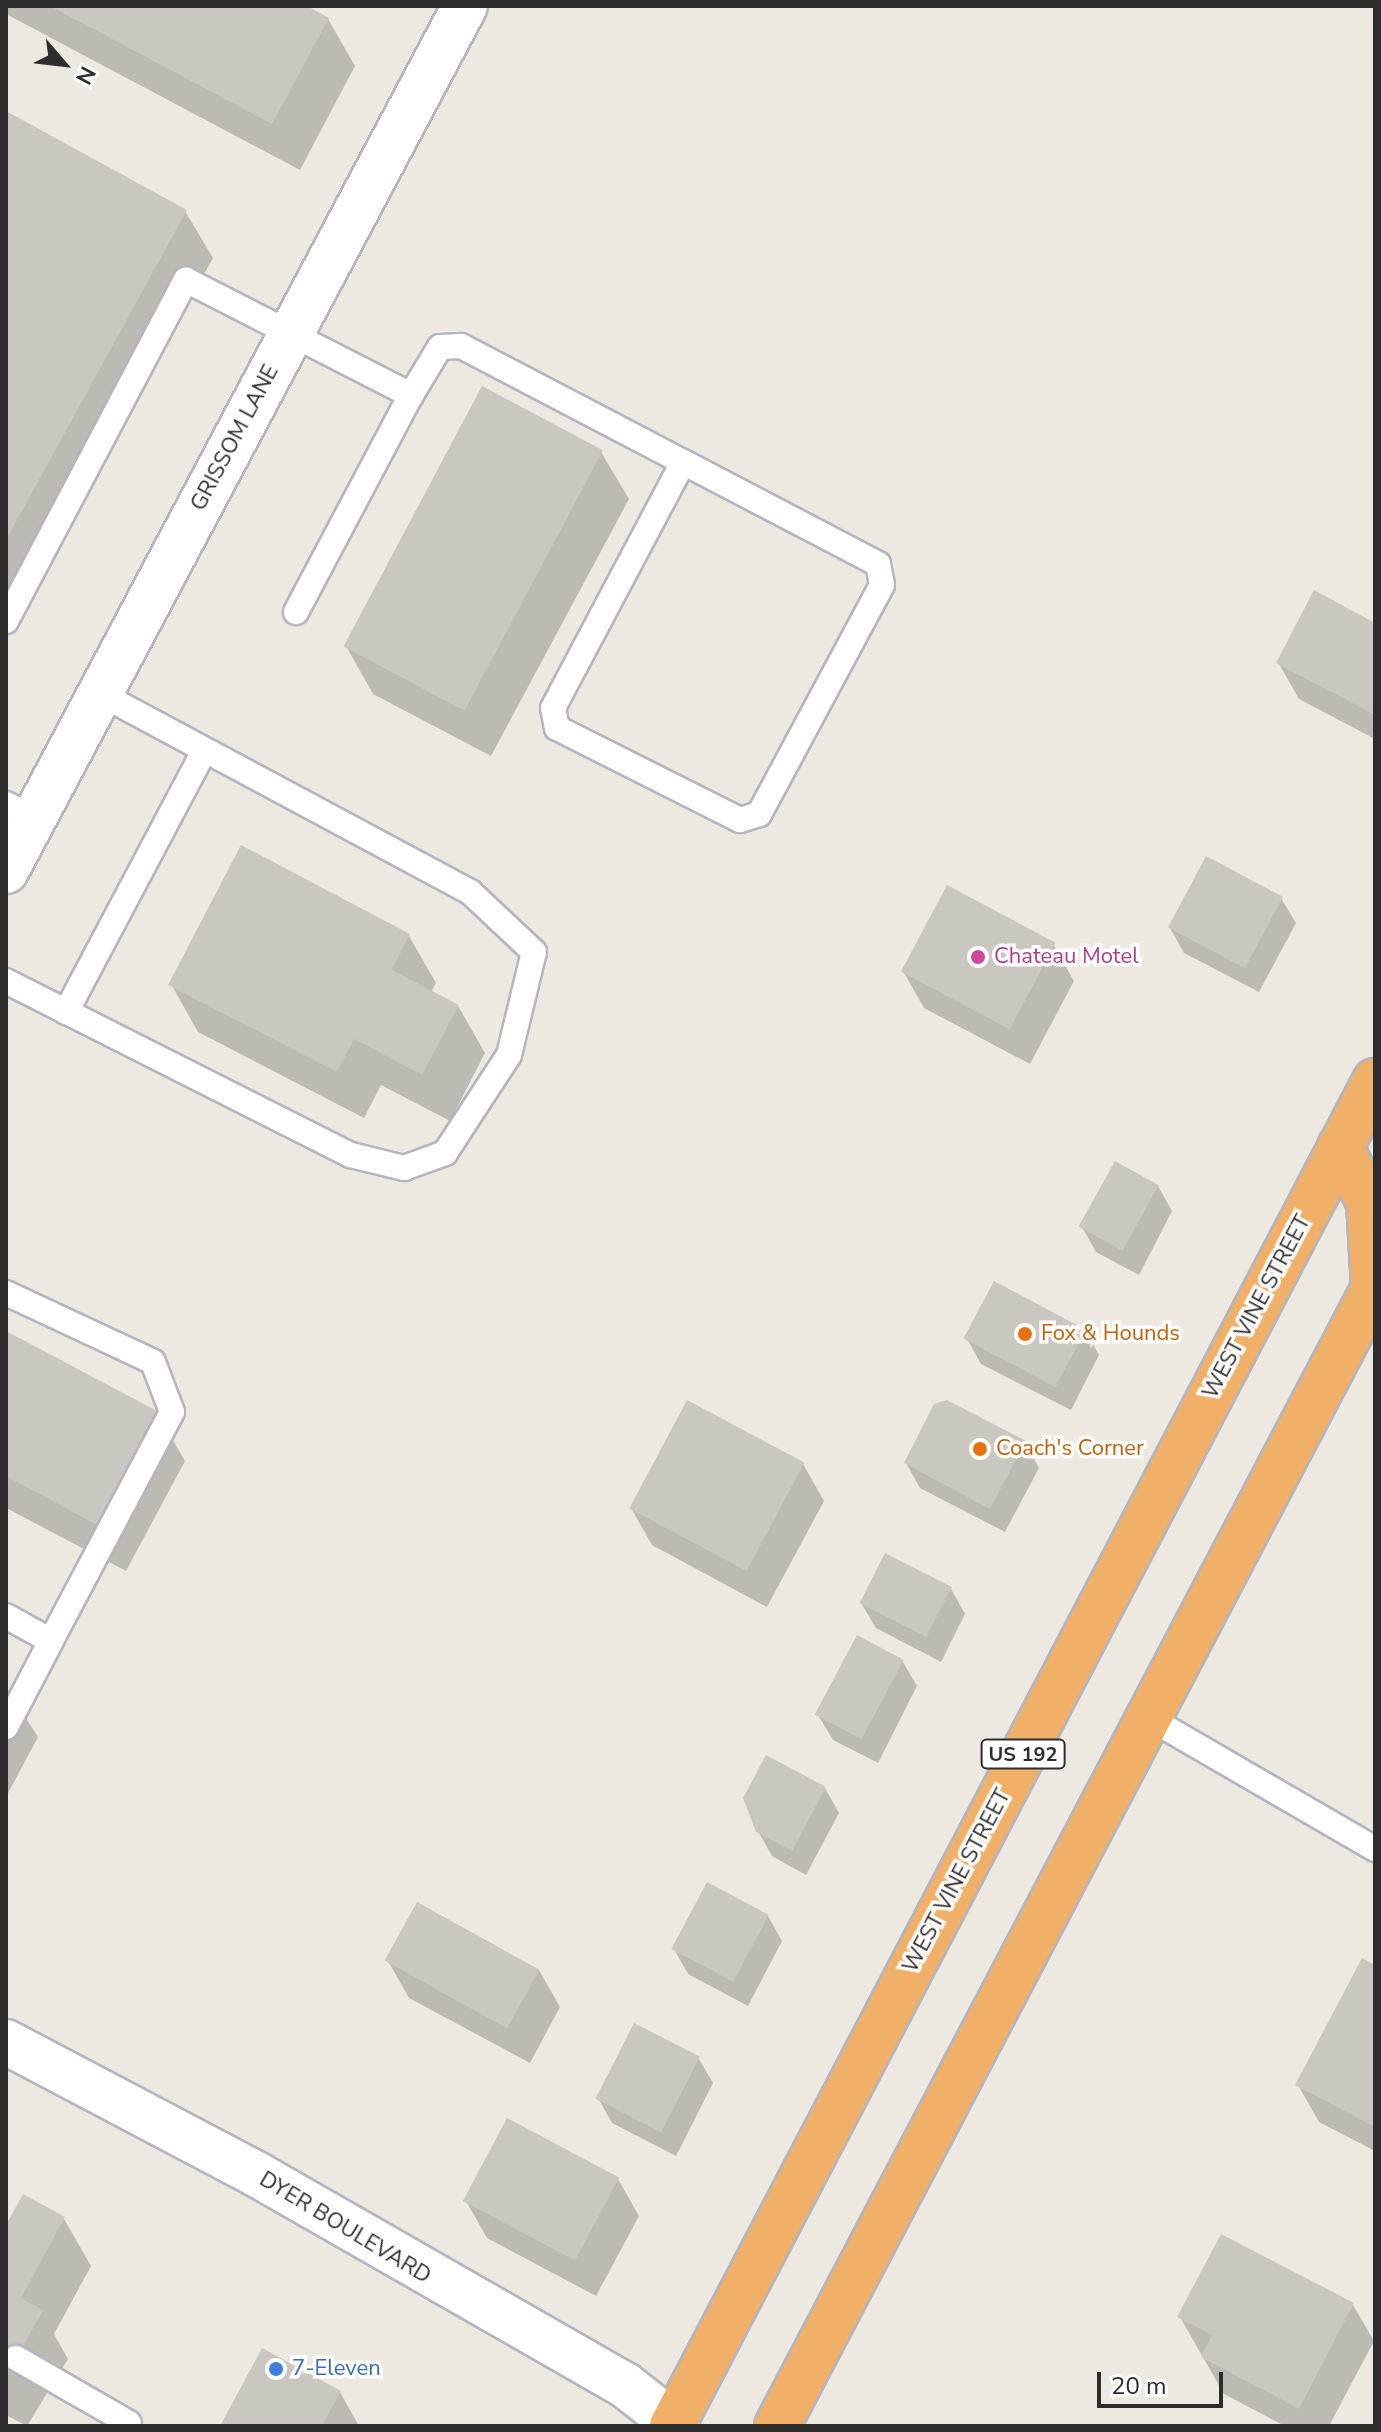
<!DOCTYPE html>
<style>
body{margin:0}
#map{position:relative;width:1381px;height:2432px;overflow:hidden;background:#ede9e1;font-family:"Nunito Sans",sans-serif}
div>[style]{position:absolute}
.shadow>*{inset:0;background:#0003}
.building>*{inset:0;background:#c9c7bf;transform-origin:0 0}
.roads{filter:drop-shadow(2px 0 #b4b5bf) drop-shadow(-2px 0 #b4b5bf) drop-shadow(0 2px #b4b5bf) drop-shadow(0 -2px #b4b5bf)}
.lane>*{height:24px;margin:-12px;padding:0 12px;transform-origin:12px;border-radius:12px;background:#fff}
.street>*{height:44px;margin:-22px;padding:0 22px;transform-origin:22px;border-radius:22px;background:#fff}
.secondary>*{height:44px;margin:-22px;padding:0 22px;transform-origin:22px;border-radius:22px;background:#fff}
.highway>*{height:44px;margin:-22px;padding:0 22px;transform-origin:22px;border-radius:22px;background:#f0b068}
.dots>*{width:22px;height:22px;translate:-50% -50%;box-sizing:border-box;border:4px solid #fff;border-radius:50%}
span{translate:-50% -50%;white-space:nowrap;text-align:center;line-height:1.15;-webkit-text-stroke:7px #fff;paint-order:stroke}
.shield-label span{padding:2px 6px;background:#fff;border:2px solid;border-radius:6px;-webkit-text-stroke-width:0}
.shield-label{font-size:20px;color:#2d2d2d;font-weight:700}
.street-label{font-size:22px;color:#2d2d2d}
.hotel-label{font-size:22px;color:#b23c85}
.left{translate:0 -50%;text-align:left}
.food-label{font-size:22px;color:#c56008}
.shop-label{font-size:22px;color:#366cbe}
.frame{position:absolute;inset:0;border:8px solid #2d2d2d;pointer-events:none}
.north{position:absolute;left:24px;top:24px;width:80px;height:80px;-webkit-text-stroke:6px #fff;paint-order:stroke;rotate:118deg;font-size:22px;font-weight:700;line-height:32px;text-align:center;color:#2d2d2d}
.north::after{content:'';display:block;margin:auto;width:28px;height:36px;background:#2d2d2d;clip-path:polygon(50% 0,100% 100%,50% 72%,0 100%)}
.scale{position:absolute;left:1097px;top:2372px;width:126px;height:36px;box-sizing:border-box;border:4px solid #2d2d2d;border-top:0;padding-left:10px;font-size:24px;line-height:28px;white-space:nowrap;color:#2d2d2d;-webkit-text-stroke:6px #fff;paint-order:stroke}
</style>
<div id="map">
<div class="shadow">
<div style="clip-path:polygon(6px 6px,303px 6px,328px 19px,355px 66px,300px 170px,6px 14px)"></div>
<div style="clip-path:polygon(6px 113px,185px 211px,213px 258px,6px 636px)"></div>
<div style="clip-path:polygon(601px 452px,629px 499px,491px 756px,373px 694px,346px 646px)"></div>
<div style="clip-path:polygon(1375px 625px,1375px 739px,1299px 699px,1278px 662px)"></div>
<div style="clip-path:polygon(1281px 898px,1296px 923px,1259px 992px,1184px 953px,1170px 928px)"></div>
<div style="clip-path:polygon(409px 936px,436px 983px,431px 992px,458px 1006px,485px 1053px,450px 1121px,381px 1085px,364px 1118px,198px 1032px,171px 984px)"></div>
<div style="clip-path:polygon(1053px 944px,1074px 981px,1030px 1064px,924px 1008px,903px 971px)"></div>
<div style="clip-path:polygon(1158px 1186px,1172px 1211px,1139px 1275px,1096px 1252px,1082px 1227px)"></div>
<div style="clip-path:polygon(1085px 1330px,1099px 1355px,1071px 1410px,981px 1364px,967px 1339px)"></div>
<div style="clip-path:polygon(6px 1333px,158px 1414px,185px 1461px,126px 1571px,6px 1508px)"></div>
<div style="clip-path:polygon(1025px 1443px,1039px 1468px,1005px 1532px,920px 1488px,906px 1463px)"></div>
<div style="clip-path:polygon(803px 1464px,824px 1501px,767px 1607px,652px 1545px,631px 1508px)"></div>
<div style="clip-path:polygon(886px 1556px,951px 1589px,965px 1614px,941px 1662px,876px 1628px,861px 1603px)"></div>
<div style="clip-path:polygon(903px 1662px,917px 1686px,878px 1763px,833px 1740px,818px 1715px)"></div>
<div style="clip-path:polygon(6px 1687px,38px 1737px,6px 1797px)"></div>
<div style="clip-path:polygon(825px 1788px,839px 1813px,806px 1875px,772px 1856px,758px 1831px)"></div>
<div style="clip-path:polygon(768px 1916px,782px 1941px,748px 2006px,688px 1974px,674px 1949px)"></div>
<div style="clip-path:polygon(388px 1961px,539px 1970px,560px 2007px,530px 2063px,409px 1998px)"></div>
<div style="clip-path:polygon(1375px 1967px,1375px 2151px,1319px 2122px,1298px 2085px)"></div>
<div style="clip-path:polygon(699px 2059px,713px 2083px,676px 2156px,612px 2123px,598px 2098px)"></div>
<div style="clip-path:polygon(618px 2179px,639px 2216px,596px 2296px,487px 2238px,466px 2201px)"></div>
<div style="clip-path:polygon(64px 2219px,91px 2266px,54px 2334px,68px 2359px,27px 2426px,6px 2415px,6px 2230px)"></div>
<div style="clip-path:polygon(1353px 2305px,1374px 2341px,1329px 2426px,1285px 2426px,1224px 2394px,1180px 2317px)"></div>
<div style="clip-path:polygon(340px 2392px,359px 2426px,222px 2426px)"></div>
</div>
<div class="building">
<div style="clip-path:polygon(50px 6px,307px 6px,329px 18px,272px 124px)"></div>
<div style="clip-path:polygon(6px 111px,187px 210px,6px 540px)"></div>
<div style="left:482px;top:386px;width:137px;height:295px;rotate:28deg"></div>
<div style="clip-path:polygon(1314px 590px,1375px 623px,1375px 715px,1276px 663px)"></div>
<div style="clip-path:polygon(241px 845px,410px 934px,392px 970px,459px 1005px,422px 1075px,354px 1039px,337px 1072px,168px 985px)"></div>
<div style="left:1206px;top:856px;width:87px;height:81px;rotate:28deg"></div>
<div style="left:947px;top:885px;width:123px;height:98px;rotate:28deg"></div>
<div style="left:1115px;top:1161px;width:50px;height:75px;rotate:29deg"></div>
<div style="left:994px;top:1281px;width:104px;height:65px;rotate:28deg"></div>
<div style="clip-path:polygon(6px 1331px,159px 1412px,99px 1526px,6px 1476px)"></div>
<div style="left:687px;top:1400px;width:133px;height:123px;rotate:28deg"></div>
<div style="clip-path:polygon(947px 1400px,1026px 1441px,990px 1509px,904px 1463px,934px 1404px)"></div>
<div style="left:885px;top:1553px;width:75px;height:56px;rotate:27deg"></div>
<div style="left:857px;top:1635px;width:53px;height:90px;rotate:28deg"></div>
<div style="clip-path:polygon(766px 1755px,826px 1787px,792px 1851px,756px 1832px,743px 1798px)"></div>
<div style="left:707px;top:1882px;width:70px;height:76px;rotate:28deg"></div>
<div style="left:417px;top:1902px;width:140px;height:67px;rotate:29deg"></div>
<div style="clip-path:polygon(1362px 1958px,1375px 1965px,1375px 2127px,1295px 2085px)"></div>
<div style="left:634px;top:2023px;width:74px;height:85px;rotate:27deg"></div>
<div style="left:507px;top:2118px;width:127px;height:94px;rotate:28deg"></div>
<div style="clip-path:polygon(23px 2194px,65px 2217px,21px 2298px,43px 2310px,6px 2377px,6px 2225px)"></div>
<div style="clip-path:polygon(1221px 2234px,1354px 2303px,1299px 2409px,1201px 2357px,1212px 2335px,1177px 2317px)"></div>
<div style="clip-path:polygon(262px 2348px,341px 2391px,322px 2426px,220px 2426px)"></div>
</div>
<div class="roads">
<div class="lane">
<div style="left:296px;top:612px;width:246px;rotate:-62.1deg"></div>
<div style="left:6px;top:621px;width:386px;rotate:-62.2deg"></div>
<div style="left:186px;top:280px;width:253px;rotate:27.1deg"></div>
<div style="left:411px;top:395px;width:56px;rotate:-58.9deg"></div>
<div style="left:440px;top:347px;width:21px;rotate:-3deg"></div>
<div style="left:461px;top:346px;width:250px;rotate:27.6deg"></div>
<div style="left:683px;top:462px;width:220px;rotate:27.6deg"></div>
<div style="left:878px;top:564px;width:21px;rotate:79deg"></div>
<div style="left:882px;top:585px;width:260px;rotate:118.2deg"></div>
<div style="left:759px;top:814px;width:20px;rotate:162deg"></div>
<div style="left:740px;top:820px;width:205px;rotate:-153.3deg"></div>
<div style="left:557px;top:728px;width:20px;rotate:-101deg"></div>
<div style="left:553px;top:708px;width:278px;rotate:-62.1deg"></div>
<div style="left:6px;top:804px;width:31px;rotate:27deg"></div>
<div style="left:6px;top:981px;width:386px;rotate:26.8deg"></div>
<div style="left:351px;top:1155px;width:55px;rotate:13.8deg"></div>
<div style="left:404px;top:1168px;width:44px;rotate:-20.1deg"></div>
<div style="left:445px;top:1153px;width:117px;rotate:-56.9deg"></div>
<div style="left:509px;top:1055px;width:106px;rotate:-76.4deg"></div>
<div style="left:534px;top:952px;width:88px;rotate:-136.8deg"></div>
<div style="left:470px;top:892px;width:420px;rotate:-151.8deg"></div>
<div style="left:66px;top:1012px;width:295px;rotate:-62.1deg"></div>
<div style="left:6px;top:1293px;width:162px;rotate:25.1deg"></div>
<div style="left:153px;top:1362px;width:53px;rotate:69.2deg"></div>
<div style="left:172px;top:1412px;width:259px;rotate:117.9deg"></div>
<div style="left:6px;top:1616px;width:51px;rotate:29.1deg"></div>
<div style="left:51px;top:1641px;width:97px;rotate:117.6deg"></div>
<div style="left:1149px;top:1718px;width:261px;rotate:30.1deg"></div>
<div style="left:16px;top:2358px;width:130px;rotate:29.9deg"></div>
</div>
<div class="street">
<div style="left:6px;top:871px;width:979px;rotate:-62.05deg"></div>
</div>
<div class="secondary">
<div style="left:6px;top:2042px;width:285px;rotate:27.8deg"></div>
<div style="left:258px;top:2175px;width:423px;rotate:29.8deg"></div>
<div style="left:625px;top:2385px;width:66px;rotate:38.3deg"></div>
</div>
<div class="highway">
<div style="left:1340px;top:1147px;width:62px;rotate:62.2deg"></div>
<div style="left:1369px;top:1202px;width:86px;rotate:86.7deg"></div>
<div style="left:672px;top:2426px;width:1518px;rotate:-62.4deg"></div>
<div style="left:777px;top:2426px;width:1287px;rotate:-62.32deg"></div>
</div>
</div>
<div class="dots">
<div style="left:978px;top:957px;background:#d1479c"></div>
<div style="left:1025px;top:1334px;background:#e8710a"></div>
<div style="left:980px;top:1449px;background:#e8710a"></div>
<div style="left:276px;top:2369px;background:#3f7fe0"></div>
</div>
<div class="shield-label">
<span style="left:1023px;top:1754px">US 192</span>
</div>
<div class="street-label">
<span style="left:235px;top:438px;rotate:-62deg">GRISSOM LANE</span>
<span style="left:1257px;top:1307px;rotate:-62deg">WEST VINE STREET</span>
<span style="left:957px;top:1881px;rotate:-62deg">WEST VINE STREET</span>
<span style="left:345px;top:2228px;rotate:31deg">DYER BOULEVARD</span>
</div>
<div class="hotel-label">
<span class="left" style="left:994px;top:957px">Chateau Motel</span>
</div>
<div class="food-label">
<span class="left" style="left:1041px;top:1334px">Fox &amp; Hounds</span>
<span class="left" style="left:996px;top:1449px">Coach's Corner</span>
</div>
<div class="shop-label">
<span class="left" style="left:292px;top:2369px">7-Eleven</span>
</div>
<div class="frame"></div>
<div class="north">N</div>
<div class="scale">20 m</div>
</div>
